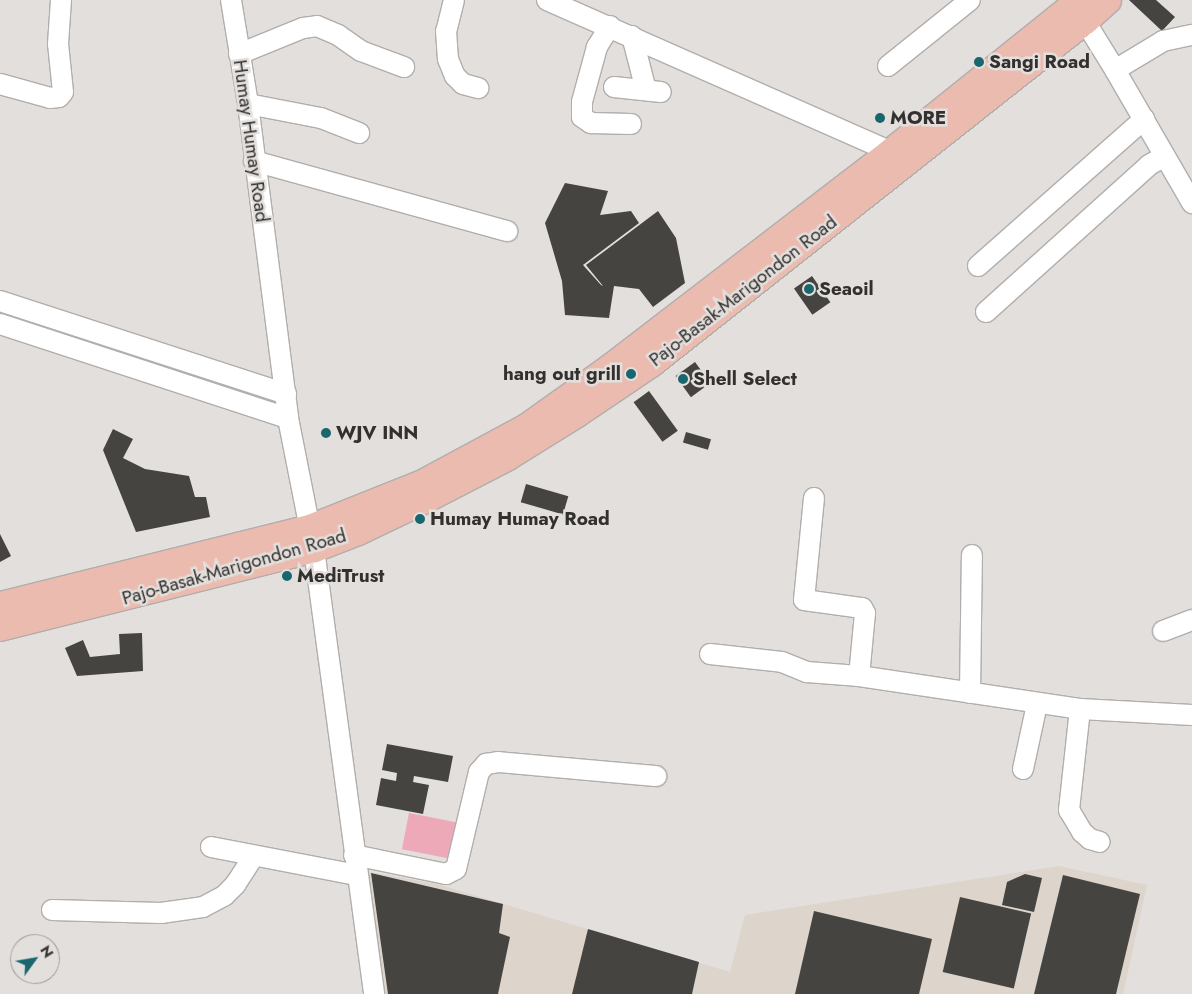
<!DOCTYPE html>
<style>
body{margin:0}
#map{position:relative;width:1192px;height:994px;overflow:hidden;background:#e3dfdc;font-family:Jost,sans-serif}
div>[style]{position:absolute}
.built>*{inset:0;background:#ddd4cb}
.green>*{inset:0;background:#eea9b9;transform-origin:0 0}
.building>*{inset:0;background:#454441;transform-origin:0 0}
.roads{filter:drop-shadow(1px 0 #b1aeab) drop-shadow(-1px 0 #b1aeab) drop-shadow(0 1px #b1aeab) drop-shadow(0 -1px #b1aeab)}
.minor>*{height:20px;margin:-10px;padding:0 10px;transform-origin:10px;border-radius:10px;background:#fff}
.major>*{height:25px;margin:-12.5px;padding:0 12.5px;transform-origin:12.5px;border-radius:12.5px;background:#ebbbb0}
.dots>*{width:14px;height:14px;translate:-50% -50%;box-sizing:border-box;border:2px solid #e3dfdc;border-radius:50%}
span{translate:-50% -50%;white-space:nowrap;text-align:center;line-height:1.15;-webkit-text-stroke:5px #e3dfdc;paint-order:stroke}
.poi-label{font-size:19px;color:#323130;font-weight:700}
.left{translate:0 -50%;text-align:left}
.right{translate:-100% -50%;text-align:right}
.street-label{font-size:19px;color:#323130}
.north{position:absolute;left:10px;top:934px;width:50px;height:50px;box-sizing:border-box;background:#e3dfdc;border:1px solid #9c9997;border-radius:50%;rotate:58deg;font-size:14px;font-weight:700;line-height:20px;text-align:center;color:#323130}
.north::after{content:'';display:block;margin:auto;width:18px;height:22px;background:#1a666f;clip-path:polygon(50% 0,100% 100%,50% 72%,0 100%)}
</style>
<div id="map">
<div class="built">
<div style="clip-path:polygon(1059px 866px,1147px 885px,1123px 994px,381px 994px,363px 871px,437px 884px,730px 972px,745px 915px)"></div>
</div>
<div class="green">
<div style="left:409px;top:813px;width:48px;height:37px;rotate:11deg"></div>
</div>
<div class="building">
<div style="clip-path:polygon(1129px 0,1156px 0,1175px 17px,1162px 31px)"></div>
<div style="clip-path:polygon(565px 183px,608px 191px,600px 215px,631px 211px,639px 223px,583px 265px,601px 285px,603px 286px,586px 265px,658px 211px,676px 238px,685px 283px,653px 307px,639px 289px,614px 286px,609px 318px,565px 315px,562px 281px,545px 223px)"></div>
<div style="left:812px;top:276px;width:32px;height:22px;rotate:55deg"></div>
<div style="left:695px;top:362px;width:26px;height:24px;rotate:54deg"></div>
<div style="left:649px;top:391px;width:49px;height:19px;rotate:54deg"></div>
<div style="clip-path:polygon(113px 429px,133px 439px,123px 458px,145px 469px,189px 476px,195px 497px,206px 497px,210px 517px,136px 532px,103px 450px)"></div>
<div style="left:686px;top:432px;width:26px;height:11px;rotate:16deg"></div>
<div style="left:526px;top:484px;width:44px;height:19px;rotate:16deg"></div>
<div style="clip-path:polygon(0 534px,11px 556px,0 562px)"></div>
<div style="clip-path:polygon(142px 633px,143px 671px,77px 676px,65px 648px,83px 640px,90px 657px,120px 654px,119px 634px)"></div>
<div style="clip-path:polygon(387px 744px,453px 756px,448px 782px,414px 776px,413px 782px,429px 785px,423px 814px,376px 805px,381px 778px,396px 781px,397px 773px,382px 770px)"></div>
<div style="clip-path:polygon(371px 873px,503px 904px,499px 933px,510px 937px,498px 994px,388px 994px)"></div>
<div style="clip-path:polygon(1025px 874px,1042px 878px,1034px 912px,1002px 905px,1007px 882px)"></div>
<div style="clip-path:polygon(1063px 875px,1140px 894px,1116px 994px,1034px 994px)"></div>
<div style="left:960px;top:897px;width:73px;height:77px;rotate:13deg"></div>
<div style="clip-path:polygon(814px 911px,932px 939px,919px 994px,795px 994px)"></div>
<div style="clip-path:polygon(588px 929px,699px 962px,692px 994px,572px 994px)"></div>
</div>
<div class="roads">
<div class="minor">
<div style="left:231px;top:0;width:105px;rotate:80.7deg"></div>
<div style="left:248px;top:104px;width:317px;rotate:82.7deg"></div>
<div style="left:288px;top:418px;width:134px;rotate:78.8deg"></div>
<div style="left:314px;top:549px;width:449px;rotate:82.3deg"></div>
<div style="left:454px;top:0;width:32px;rotate:104deg"></div>
<div style="left:446px;top:31px;width:28px;rotate:86deg"></div>
<div style="left:448px;top:59px;width:18px;rotate:68deg"></div>
<div style="left:455px;top:76px;width:11px;rotate:45deg"></div>
<div style="left:463px;top:84px;width:16px;rotate:15deg"></div>
<div style="left:547px;top:0;width:375px;rotate:23.8deg"></div>
<div style="left:1078px;top:10px;width:70px;rotate:58.3deg"></div>
<div style="left:1115px;top:70px;width:154px;rotate:59.9deg"></div>
<div style="left:610px;top:26px;width:25px;rotate:122deg"></div>
<div style="left:597px;top:47px;width:57px;rotate:105.3deg"></div>
<div style="left:582px;top:102px;width:15px;rotate:90deg"></div>
<div style="left:582px;top:117px;width:11px;rotate:34deg"></div>
<div style="left:591px;top:123px;width:40px;rotate:1.4deg"></div>
<div style="left:632px;top:36px;width:56px;rotate:75.5deg"></div>
<div style="left:239px;top:54px;width:69px;rotate:-22.1deg"></div>
<div style="left:303px;top:28px;width:14px;rotate:-8deg"></div>
<div style="left:317px;top:26px;width:23px;rotate:23deg"></div>
<div style="left:338px;top:35px;width:28px;rotate:35deg"></div>
<div style="left:361px;top:51px;width:46px;rotate:20.4deg"></div>
<div style="left:888px;top:66px;width:105px;rotate:-38.8deg"></div>
<div style="left:1115px;top:70px;width:56px;rotate:-31.1deg"></div>
<div style="left:1163px;top:41px;width:30px;rotate:-12deg"></div>
<div style="left:0;top:84px;width:52px;rotate:15.6deg"></div>
<div style="left:50px;top:98px;width:9px;rotate:-6deg"></div>
<div style="left:59px;top:97px;width:6px;rotate:-51deg"></div>
<div style="left:63px;top:92px;width:48px;rotate:-95.9deg"></div>
<div style="left:58px;top:44px;width:44px;rotate:-86.1deg"></div>
<div style="left:614px;top:87px;width:47px;rotate:6.1deg"></div>
<div style="left:248px;top:104px;width:74px;rotate:10.9deg"></div>
<div style="left:321px;top:118px;width:41px;rotate:21.5deg"></div>
<div style="left:254px;top:161px;width:263px;rotate:15.5deg"></div>
<div style="left:978px;top:266px;width:222px;rotate:-41.5deg"></div>
<div style="left:0;top:301px;width:301px;rotate:18deg"></div>
<div style="left:986px;top:312px;width:219px;rotate:-42deg"></div>
<div style="left:1149px;top:165px;width:18px;rotate:-29deg"></div>
<div style="left:0;top:324px;width:303px;rotate:18.1deg"></div>
<div style="left:814px;top:498px;width:102px;rotate:95.6deg"></div>
<div style="left:804px;top:600px;width:59px;rotate:7.9deg"></div>
<div style="left:862px;top:608px;width:6px;rotate:59deg"></div>
<div style="left:865px;top:613px;width:63px;rotate:95.4deg"></div>
<div style="left:1163px;top:631px;width:31px;rotate:-21deg"></div>
<div style="left:710px;top:654px;width:72px;rotate:6.3deg"></div>
<div style="left:782px;top:662px;width:27px;rotate:22deg"></div>
<div style="left:807px;top:672px;width:52px;rotate:4.4deg"></div>
<div style="left:859px;top:676px;width:223px;rotate:8.5deg"></div>
<div style="left:1080px;top:709px;width:112px;rotate:3.1deg"></div>
<div style="left:970px;top:693px;width:138px;rotate:-89.2deg"></div>
<div style="left:1080px;top:709px;width:102px;rotate:96.2deg"></div>
<div style="left:1069px;top:810px;width:26px;rotate:59deg"></div>
<div style="left:1082px;top:832px;width:11px;rotate:41deg"></div>
<div style="left:1090px;top:839px;width:10px;rotate:17deg"></div>
<div style="left:1023px;top:769px;width:66px;rotate:-77.8deg"></div>
<div style="left:211px;top:847px;width:149px;rotate:10.9deg"></div>
<div style="left:354px;top:855px;width:94px;rotate:11.7deg"></div>
<div style="left:446px;top:874px;width:11px;rotate:-27deg"></div>
<div style="left:456px;top:869px;width:100px;rotate:-76.7deg"></div>
<div style="left:479px;top:772px;width:11px;rotate:-49deg"></div>
<div style="left:486px;top:764px;width:12px;rotate:-9deg"></div>
<div style="left:498px;top:762px;width:159px;rotate:5.1deg"></div>
<div style="left:52px;top:910px;width:109px;rotate:1.6deg"></div>
<div style="left:161px;top:913px;width:42px;rotate:-8.1deg"></div>
<div style="left:203px;top:907px;width:24px;rotate:-28deg"></div>
<div style="left:224px;top:896px;width:16px;rotate:-45deg"></div>
<div style="left:235px;top:885px;width:35px;rotate:-57deg"></div>
</div>
<div class="major">
<div style="left:0;top:604px;width:318px;rotate:-14deg"></div>
<div style="left:309px;top:527px;width:122px;rotate:-21.7deg"></div>
<div style="left:422px;top:482px;width:118px;rotate:-28.3deg"></div>
<div style="left:526px;top:426px;width:103px;rotate:-35.5deg"></div>
<div style="left:610px;top:366px;width:353px;rotate:-37.5deg"></div>
<div style="left:890px;top:151px;width:241px;rotate:-38.8deg"></div>
<div style="left:0;top:628px;width:324px;rotate:-14.1deg"></div>
<div style="left:314px;top:549px;width:47px;rotate:-21.1deg"></div>
<div style="left:358px;top:532px;width:79px;rotate:-25.6deg"></div>
<div style="left:429px;top:498px;width:89px;rotate:-27.4deg"></div>
<div style="left:508px;top:457px;width:81px;rotate:-31.9deg"></div>
<div style="left:577px;top:414px;width:89px;rotate:-34deg"></div>
<div style="left:651px;top:364px;width:553px;rotate:-38.32deg"></div>
<div style="left:1085px;top:21px;width:31px;rotate:-42deg"></div>
</div>
</div>
<div class="dots">
<div style="left:979px;top:62px;background:#1a666f"></div>
<div style="left:880px;top:118px;background:#1a666f"></div>
<div style="left:809px;top:289px;background:#1a666f"></div>
<div style="left:631px;top:374px;background:#1a666f"></div>
<div style="left:683px;top:379px;background:#1a666f"></div>
<div style="left:326px;top:433px;background:#1a666f"></div>
<div style="left:420px;top:519px;background:#1a666f"></div>
<div style="left:287px;top:576px;background:#1a666f"></div>
</div>
<div class="poi-label">
<span class="left" style="left:989px;top:62px">Sangi Road</span>
<span class="left" style="left:890px;top:118px">MORE</span>
<span class="left" style="left:819px;top:289px">Seaoil</span>
<span class="right" style="left:621px;top:374px">hang out grill</span>
<span class="left" style="left:693px;top:379px">Shell Select</span>
<span class="left" style="left:336px;top:433px">WJV INN</span>
<span class="left" style="left:430px;top:519px">Humay Humay Road</span>
<span class="left" style="left:297px;top:576px">MediTrust</span>
</div>
<div class="street-label">
<span style="left:251px;top:141px;rotate:82deg">Humay Humay Road</span>
<span style="left:743px;top:291px;rotate:-38deg">Pajo-Basak-Marigondon Road</span>
<span style="left:234px;top:567px;rotate:-16deg">Pajo-Basak-Marigondon Road</span>
</div>
<div class="north">N</div>
</div>
